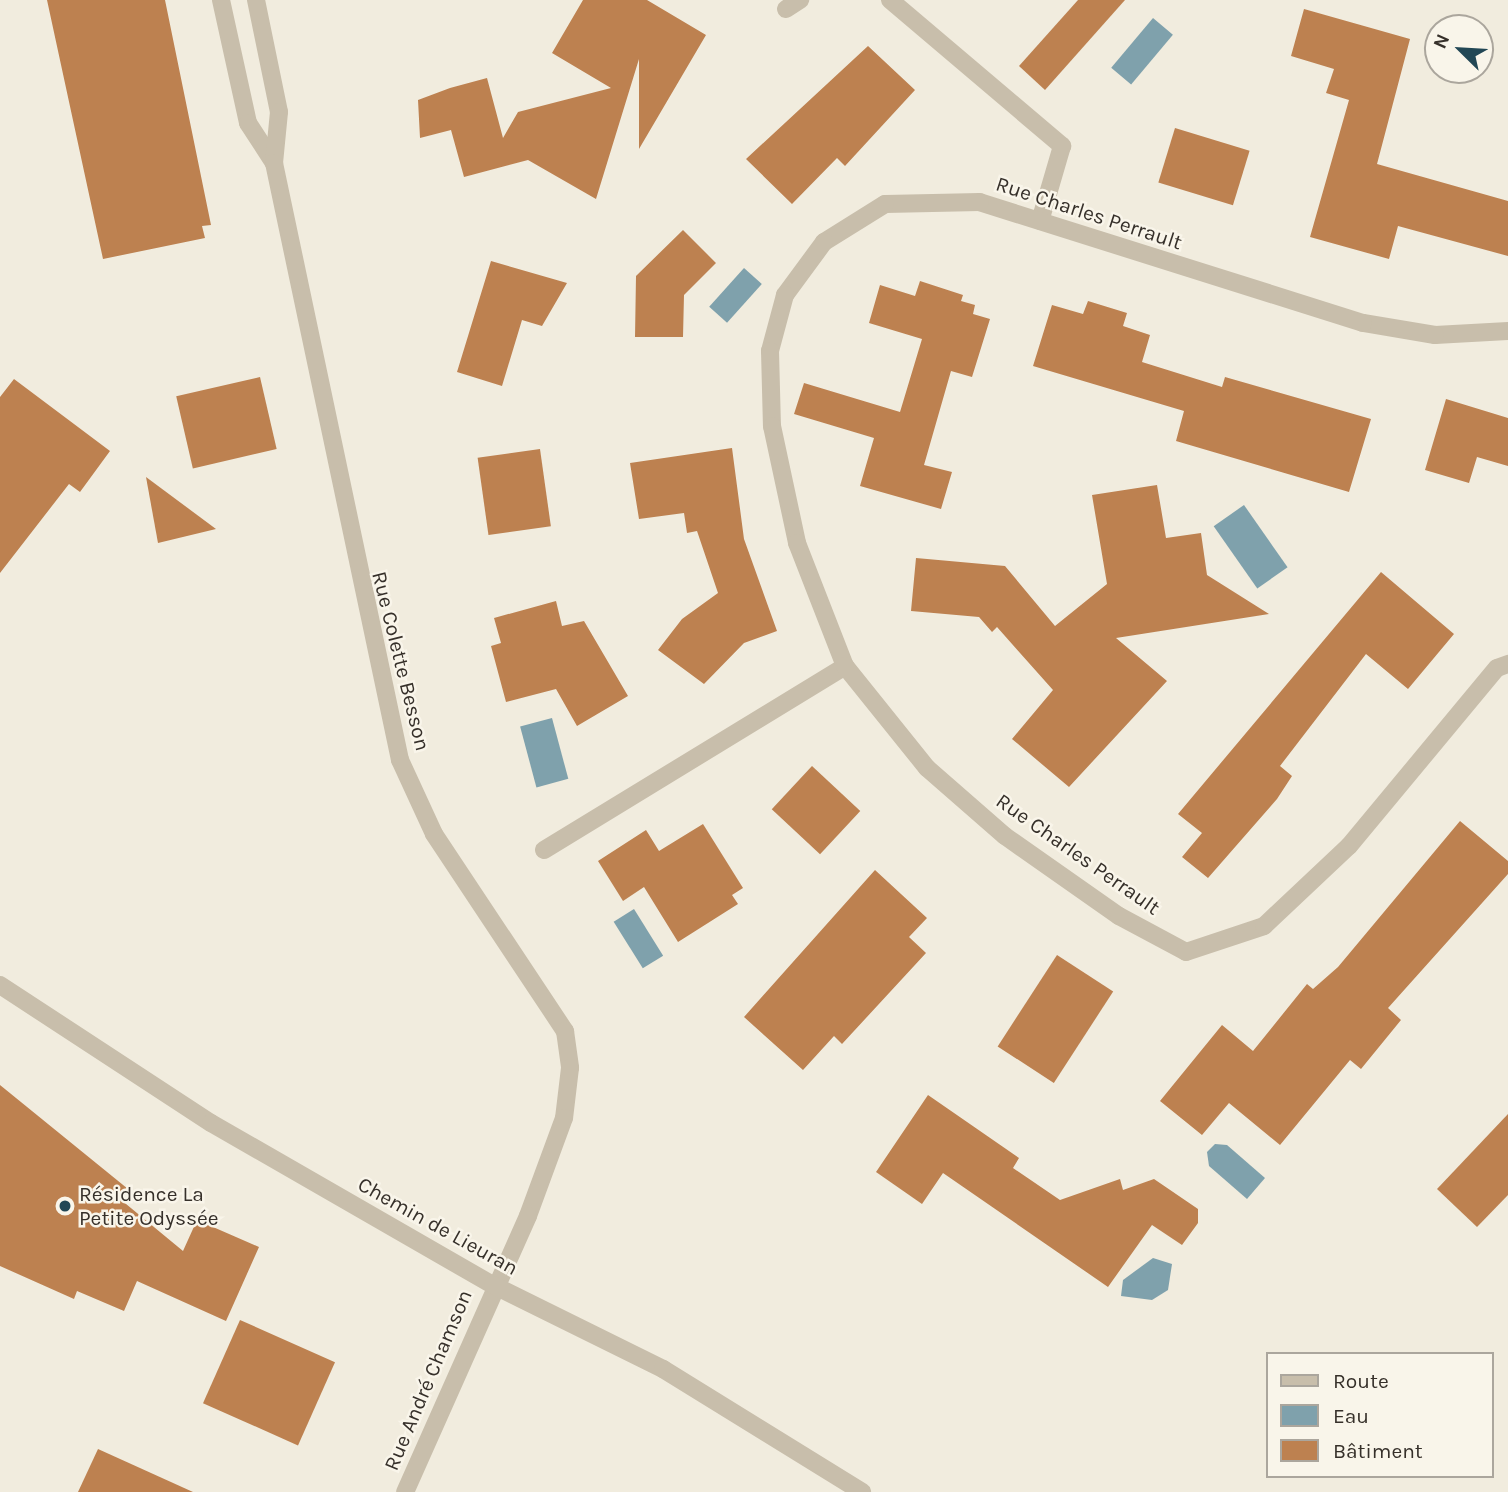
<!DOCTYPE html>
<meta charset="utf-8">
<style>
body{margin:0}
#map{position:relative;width:1508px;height:1492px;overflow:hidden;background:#f1ecde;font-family:Karla,sans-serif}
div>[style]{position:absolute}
.water>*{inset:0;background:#7fa1ac;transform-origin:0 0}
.building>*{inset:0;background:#bd8150;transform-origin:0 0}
.service>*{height:18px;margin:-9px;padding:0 9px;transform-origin:9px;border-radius:9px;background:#c8beab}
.minor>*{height:18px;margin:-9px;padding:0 9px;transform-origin:9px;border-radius:9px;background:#c8beab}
.dots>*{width:19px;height:19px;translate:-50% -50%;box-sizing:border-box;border:4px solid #f9f5ea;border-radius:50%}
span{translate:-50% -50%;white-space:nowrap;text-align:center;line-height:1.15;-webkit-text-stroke:5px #f9f5ea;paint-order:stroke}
.street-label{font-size:21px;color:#36302a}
.poi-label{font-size:21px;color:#36302a}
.left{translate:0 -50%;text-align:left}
.legend{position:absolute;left:1266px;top:1352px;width:228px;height:126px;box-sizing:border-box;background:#f9f5ea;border:2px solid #aba69d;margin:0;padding:9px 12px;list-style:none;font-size:21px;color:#36302a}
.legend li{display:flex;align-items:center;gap:14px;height:35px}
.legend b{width:35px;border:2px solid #aba69d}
.north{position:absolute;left:1424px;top:14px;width:70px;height:70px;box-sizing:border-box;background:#f9f5ea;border:2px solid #aba69d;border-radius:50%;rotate:294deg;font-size:19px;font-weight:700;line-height:28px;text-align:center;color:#36302a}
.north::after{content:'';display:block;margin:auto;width:24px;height:32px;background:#224755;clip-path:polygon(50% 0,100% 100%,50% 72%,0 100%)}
</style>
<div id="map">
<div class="water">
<div style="left:1153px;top:18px;width:26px;height:65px;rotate:40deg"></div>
<div style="left:744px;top:268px;width:24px;height:52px;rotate:42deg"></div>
<div style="left:1244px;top:505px;width:76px;height:37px;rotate:55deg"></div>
<div style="left:552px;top:718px;width:63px;height:33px;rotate:75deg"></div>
<div style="left:634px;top:909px;width:55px;height:24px;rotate:58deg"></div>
<div style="clip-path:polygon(1215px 1144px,1227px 1145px,1265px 1178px,1247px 1199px,1209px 1166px,1207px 1152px)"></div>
<div style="clip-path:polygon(1153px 1258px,1172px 1264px,1168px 1290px,1152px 1300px,1121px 1296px,1123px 1280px)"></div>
</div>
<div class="building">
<div style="clip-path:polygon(47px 0,165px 0,211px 225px,202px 226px,205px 238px,103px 259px)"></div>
<div style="clip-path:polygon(583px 0,647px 0,706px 35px,639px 149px,639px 59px,596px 199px,528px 160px,464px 177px,451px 130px,420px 138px,418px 100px,450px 88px,487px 78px,503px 138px,518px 112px,611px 88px,552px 53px)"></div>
<div style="clip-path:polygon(1078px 0,1125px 0,1045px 90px,1019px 66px)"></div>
<div style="clip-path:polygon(1304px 9px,1410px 39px,1377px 164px,1508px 201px,1508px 256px,1398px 226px,1389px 259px,1310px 237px,1349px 100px,1326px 93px,1334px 69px,1291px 56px)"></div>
<div style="clip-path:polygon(868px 46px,915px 90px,845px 166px,837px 158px,792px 204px,746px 159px)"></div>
<div style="left:1175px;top:128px;width:78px;height:57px;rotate:17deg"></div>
<div style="clip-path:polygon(683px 230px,716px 263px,684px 295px,683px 337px,635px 337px,636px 276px)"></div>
<div style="clip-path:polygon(491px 261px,567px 283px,542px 326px,522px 320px,502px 386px,457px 372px)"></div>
<div style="clip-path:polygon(920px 281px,963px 295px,961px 301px,975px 305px,973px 314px,990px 319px,972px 377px,951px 371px,924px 465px,952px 472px,941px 509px,860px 486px,874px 438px,794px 414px,804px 383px,900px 412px,922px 339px,869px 323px,880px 285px,915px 296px)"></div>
<div style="clip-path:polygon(1088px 301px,1127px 313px,1123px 326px,1150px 335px,1142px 362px,1222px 387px,1225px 377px,1371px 419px,1349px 492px,1176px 441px,1184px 411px,1033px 366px,1052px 305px,1083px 314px)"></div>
<div style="left:260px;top:377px;width:74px;height:86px;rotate:77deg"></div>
<div style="clip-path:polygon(14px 379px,110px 451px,80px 492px,69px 484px,0 573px,0 397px)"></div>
<div style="clip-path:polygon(1446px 399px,1508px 418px,1508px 466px,1477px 457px,1469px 483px,1425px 470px)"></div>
<div style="clip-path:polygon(732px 448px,744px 539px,777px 631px,744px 643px,704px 684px,658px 650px,682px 619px,718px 593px,697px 531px,687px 533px,684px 513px,639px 519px,630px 463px)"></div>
<div style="left:540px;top:449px;width:78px;height:63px;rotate:82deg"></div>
<div style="clip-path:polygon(146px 477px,216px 529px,158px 543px)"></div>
<div style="clip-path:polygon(1157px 485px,1166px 538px,1201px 533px,1207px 575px,1269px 614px,1116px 638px,1167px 681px,1069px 787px,1012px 739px,1053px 690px,997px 627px,992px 632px,979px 617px,911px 611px,916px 558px,1005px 566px,1055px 626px,1107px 584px,1092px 495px)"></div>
<div style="clip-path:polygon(1381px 572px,1454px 634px,1408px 689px,1366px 654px,1280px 766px,1292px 776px,1277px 799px,1208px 878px,1182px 857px,1202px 833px,1178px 814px)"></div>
<div style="clip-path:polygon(556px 601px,562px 626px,584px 621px,628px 696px,577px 726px,556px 689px,506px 702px,491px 646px,501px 643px,494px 618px)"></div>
<div style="left:812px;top:766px;width:66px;height:59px;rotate:43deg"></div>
<div style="clip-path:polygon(1460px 821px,1508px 861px,1508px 874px,1388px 1008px,1401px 1020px,1361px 1069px,1350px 1060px,1280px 1145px,1229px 1103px,1202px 1135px,1160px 1101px,1222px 1025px,1253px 1051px,1307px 984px,1313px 989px,1338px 967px)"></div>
<div style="clip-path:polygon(703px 824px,743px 888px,732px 895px,738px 904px,678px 942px,644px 887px,623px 901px,598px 861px,646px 830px,659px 851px)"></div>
<div style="clip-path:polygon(875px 870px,927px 918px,909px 937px,926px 953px,842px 1044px,834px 1036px,803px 1070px,744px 1017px)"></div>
<div style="left:1057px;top:955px;width:67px;height:109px;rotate:33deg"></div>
<div style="clip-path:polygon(0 1085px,128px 1189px,120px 1199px,183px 1251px,197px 1220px,259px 1247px,226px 1321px,137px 1281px,124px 1311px,77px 1291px,74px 1299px,0 1266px)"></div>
<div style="clip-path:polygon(928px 1095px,1019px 1158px,1013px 1168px,1060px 1200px,1120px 1179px,1123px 1190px,1154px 1179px,1198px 1209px,1198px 1223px,1182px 1245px,1152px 1225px,1108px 1287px,943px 1173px,922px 1204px,876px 1172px)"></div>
<div style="clip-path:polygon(1508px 1114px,1508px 1195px,1477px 1227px,1437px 1189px)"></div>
<div style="left:240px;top:1320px;width:104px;height:91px;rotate:24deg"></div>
<div style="clip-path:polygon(98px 1449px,193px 1492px,78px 1492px)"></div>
</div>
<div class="service">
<div style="left:544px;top:850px;width:353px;rotate:-31.4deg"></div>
</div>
<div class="minor">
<div style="left:221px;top:0;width:126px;rotate:77.6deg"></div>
<div style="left:248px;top:123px;width:48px;rotate:57deg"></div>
<div style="left:256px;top:0;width:114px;rotate:78.4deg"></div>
<div style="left:279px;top:112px;width:51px;rotate:95.6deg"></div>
<div style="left:274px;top:163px;width:610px;rotate:78.08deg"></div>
<div style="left:400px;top:760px;width:81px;rotate:65.3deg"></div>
<div style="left:434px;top:834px;width:237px;rotate:56.4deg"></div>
<div style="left:565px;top:1031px;width:37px;rotate:82deg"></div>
<div style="left:570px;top:1068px;width:50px;rotate:96.8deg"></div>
<div style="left:564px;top:1118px;width:104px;rotate:110.2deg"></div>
<div style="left:528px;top:1216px;width:302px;rotate:114deg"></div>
<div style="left:890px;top:0;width:226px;rotate:40.3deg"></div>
<div style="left:1062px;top:146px;width:78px;rotate:106.3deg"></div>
<div style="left:786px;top:9px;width:17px;rotate:-33deg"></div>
<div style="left:1508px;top:331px;width:73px;rotate:176.9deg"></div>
<div style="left:1435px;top:335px;width:73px;rotate:-170.5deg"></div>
<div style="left:1363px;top:323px;width:402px;rotate:-162.5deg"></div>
<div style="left:980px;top:202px;width:95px;rotate:178.8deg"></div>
<div style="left:885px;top:204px;width:72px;rotate:148.1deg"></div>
<div style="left:824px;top:242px;width:66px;rotate:126.3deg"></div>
<div style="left:785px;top:295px;width:58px;rotate:105deg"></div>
<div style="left:770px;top:351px;width:75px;rotate:88.5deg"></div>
<div style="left:772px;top:426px;width:120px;rotate:77.9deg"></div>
<div style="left:797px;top:543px;width:132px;rotate:68.7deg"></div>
<div style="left:845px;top:666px;width:131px;rotate:51.2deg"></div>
<div style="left:927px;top:768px;width:103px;rotate:41.1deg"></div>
<div style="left:1005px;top:836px;width:139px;rotate:35.1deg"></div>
<div style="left:1119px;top:916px;width:76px;rotate:28.2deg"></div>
<div style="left:1186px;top:952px;width:82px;rotate:-18.4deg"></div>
<div style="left:1264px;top:926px;width:117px;rotate:-43.3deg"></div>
<div style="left:1349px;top:846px;width:231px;rotate:-50.3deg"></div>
<div style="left:1497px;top:668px;width:12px;rotate:-20deg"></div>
<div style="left:0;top:985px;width:252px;rotate:33.2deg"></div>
<div style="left:211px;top:1123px;width:325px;rotate:29.9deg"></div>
<div style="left:493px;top:1285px;width:190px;rotate:26.3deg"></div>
<div style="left:663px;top:1369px;width:234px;rotate:31.7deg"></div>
</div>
<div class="dots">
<div style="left:65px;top:1206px;background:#224755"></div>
</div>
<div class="street-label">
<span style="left:1089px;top:213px;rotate:18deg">Rue Charles Perrault</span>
<span style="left:401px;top:661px;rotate:76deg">Rue Colette Besson</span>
<span style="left:1078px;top:854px;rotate:35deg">Rue Charles Perrault</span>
<span style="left:438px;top:1226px;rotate:29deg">Chemin de Lieuran</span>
<span style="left:428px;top:1380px;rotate:-67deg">Rue André Chamson</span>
</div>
<div class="poi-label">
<span class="left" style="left:79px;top:1206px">Résidence La<br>Petite Odyssée</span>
</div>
<ul class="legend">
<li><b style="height:9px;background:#c8beab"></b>Route</li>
<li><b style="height:19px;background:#7fa1ac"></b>Eau</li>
<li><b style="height:19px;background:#bd8150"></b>Bâtiment</li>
</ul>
<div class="north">N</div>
</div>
